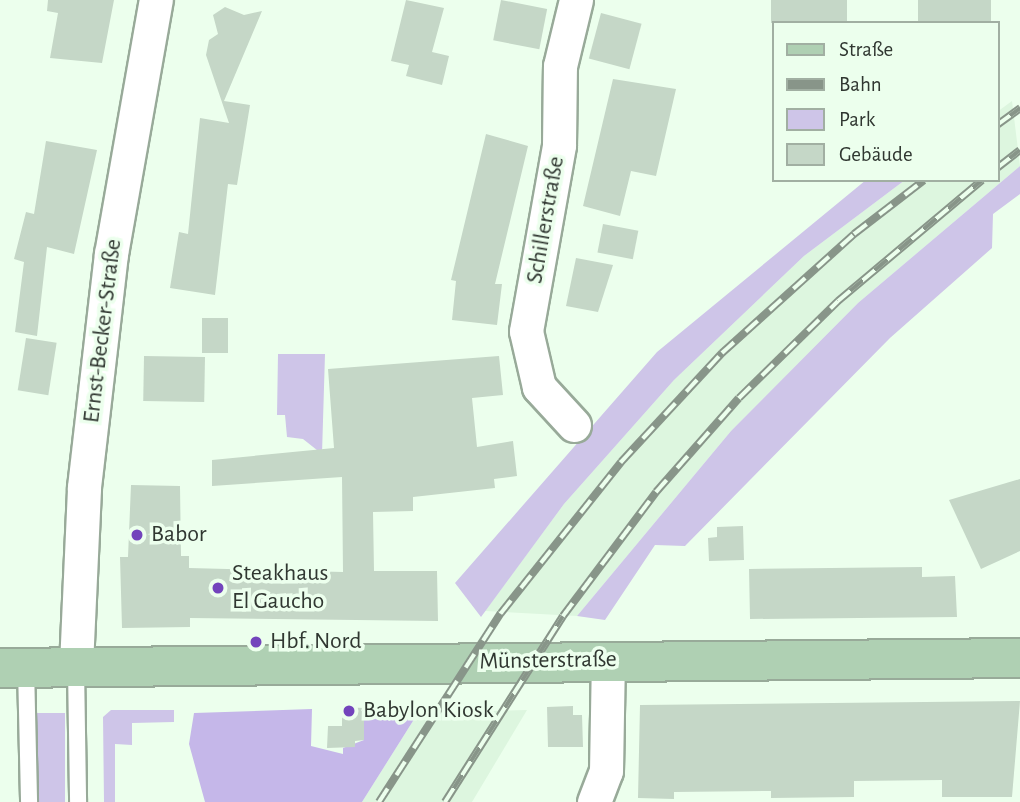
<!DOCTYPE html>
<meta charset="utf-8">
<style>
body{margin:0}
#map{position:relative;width:1020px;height:802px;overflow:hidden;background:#ecffed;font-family:"Alegreya Sans",sans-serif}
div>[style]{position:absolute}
.built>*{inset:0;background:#ddf6df}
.green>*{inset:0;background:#cec5e8;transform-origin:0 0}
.forest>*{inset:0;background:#c5b7e9}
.building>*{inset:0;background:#c5d7c7;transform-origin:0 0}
.roads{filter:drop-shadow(2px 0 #98aa99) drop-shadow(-2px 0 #98aa99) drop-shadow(0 2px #98aa99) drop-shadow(0 -2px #98aa99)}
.lane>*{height:16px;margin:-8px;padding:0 8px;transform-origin:8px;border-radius:8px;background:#fff}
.street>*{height:33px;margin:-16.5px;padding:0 16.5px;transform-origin:16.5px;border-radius:16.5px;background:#fff}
.primary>*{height:38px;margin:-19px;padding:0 19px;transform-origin:19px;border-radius:19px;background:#afd0b3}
.rail>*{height:8px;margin-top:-4px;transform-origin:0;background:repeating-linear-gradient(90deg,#ecffed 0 16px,#889589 0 32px);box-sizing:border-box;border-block:2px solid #889589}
.dots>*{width:19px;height:19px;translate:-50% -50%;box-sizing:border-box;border:4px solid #ecffed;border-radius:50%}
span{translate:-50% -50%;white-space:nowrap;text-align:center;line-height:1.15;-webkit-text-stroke:7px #ecffed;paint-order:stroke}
.street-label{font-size:24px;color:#303731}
.poi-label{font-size:24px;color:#303731}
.left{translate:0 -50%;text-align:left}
.legend{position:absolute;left:772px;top:21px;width:228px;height:161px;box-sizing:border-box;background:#ecffed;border:2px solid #a1afa2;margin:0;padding:9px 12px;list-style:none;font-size:21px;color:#303731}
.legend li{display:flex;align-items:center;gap:14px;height:35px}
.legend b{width:35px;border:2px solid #a1afa2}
</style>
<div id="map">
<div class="built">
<div style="clip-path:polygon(1012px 101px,1020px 166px,858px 303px,731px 431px,577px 616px,485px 611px,564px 504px,674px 380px,804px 256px,905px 180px,997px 180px,997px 112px)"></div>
<div style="clip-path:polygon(527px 710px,472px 802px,362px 802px,418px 713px)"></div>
</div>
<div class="green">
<div style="clip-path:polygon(1020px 166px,1020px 194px,993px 214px,992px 248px,890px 338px,685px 546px,655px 545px,605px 620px,577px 616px,731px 431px,858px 303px)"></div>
<div style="clip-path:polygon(866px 180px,905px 180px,804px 256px,674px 380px,564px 504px,481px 617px,455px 583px,657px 352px)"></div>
<div style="clip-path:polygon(278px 354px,325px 354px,322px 454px,303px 439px,287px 437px,285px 415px,277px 415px)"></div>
<div style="clip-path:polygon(111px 710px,174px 710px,174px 722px,132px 723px,132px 745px,115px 744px,115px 802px,104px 802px,103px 717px)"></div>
<div style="left:37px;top:713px;width:28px;height:89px"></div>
</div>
<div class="forest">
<div style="clip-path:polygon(364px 708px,418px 713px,362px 802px,205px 802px,189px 744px,194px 713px,312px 709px,311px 746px,343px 754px,343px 748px,364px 740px)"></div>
</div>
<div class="building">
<div style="clip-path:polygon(48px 0,114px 0,102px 63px,50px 58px,58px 13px,47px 11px)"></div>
<div style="clip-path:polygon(406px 0,444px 8px,432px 52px,449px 56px,442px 85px,406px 76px,409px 65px,391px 61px)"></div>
<div style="left:501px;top:0;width:47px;height:41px;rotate:11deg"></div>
<div style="left:771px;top:0;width:76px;height:23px"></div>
<div style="left:918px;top:0;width:73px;height:23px"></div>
<div style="clip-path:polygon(225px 7px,244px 15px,262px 11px,224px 101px,250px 105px,237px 185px,228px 184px,215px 295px,170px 288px,179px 232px,188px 234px,200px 118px,229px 123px,206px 55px,209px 40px,218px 34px,213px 15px)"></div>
<div style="left:601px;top:13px;width:42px;height:47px;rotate:15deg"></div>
<div style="clip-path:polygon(613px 79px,676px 89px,656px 176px,631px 171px,620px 216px,583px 206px)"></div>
<div style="clip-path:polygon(486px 134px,528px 146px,495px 284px,502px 284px,497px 325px,452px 320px,456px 281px,451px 280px)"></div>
<div style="clip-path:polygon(46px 141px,97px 150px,74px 254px,47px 247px,37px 336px,15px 332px,24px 262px,14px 259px,26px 212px,34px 214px)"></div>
<div style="left:603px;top:224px;width:36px;height:29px;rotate:11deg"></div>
<div style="clip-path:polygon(576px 258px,613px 265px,598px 312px,566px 306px)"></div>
<div style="left:228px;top:318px;width:35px;height:26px;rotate:90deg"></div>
<div style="left:26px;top:338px;width:31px;height:53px;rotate:9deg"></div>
<div style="clip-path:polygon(499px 356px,503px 395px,472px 398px,477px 447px,513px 441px,517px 476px,494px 479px,495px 488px,413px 497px,413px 511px,373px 512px,374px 571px,437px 571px,438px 621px,190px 618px,190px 627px,122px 628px,120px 557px,128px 557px,131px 485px,180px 486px,181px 556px,189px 556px,189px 568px,343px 572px,342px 477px,212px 486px,212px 460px,334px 448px,328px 369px)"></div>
<div style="left:205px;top:357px;width:45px;height:61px;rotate:91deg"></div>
<div style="clip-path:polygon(1020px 479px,1020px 551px,981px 569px,949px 500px)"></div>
<div style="clip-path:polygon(743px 526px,744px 560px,709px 561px,708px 538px,717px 537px,717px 527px)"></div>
<div style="clip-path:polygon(922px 567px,922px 577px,955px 576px,957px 617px,750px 619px,749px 569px)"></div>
<div style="clip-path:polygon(1020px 701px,1012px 797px,942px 797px,942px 780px,854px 781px,854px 797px,771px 798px,771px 791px,674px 792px,674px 799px,638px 798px,640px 705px)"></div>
<div style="clip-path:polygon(573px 706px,573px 715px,582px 715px,583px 747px,548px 747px,547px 707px)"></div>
<div style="clip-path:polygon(342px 707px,364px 708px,364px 740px,355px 741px,355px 747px,327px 748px,328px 726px,342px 726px)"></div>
</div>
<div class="roads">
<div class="lane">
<div style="left:26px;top:667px;width:135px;rotate:88.7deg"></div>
<div style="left:76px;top:668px;width:134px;rotate:89.1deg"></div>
</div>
<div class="street">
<div style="left:574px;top:425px;width:52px;rotate:-132.6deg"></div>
<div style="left:539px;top:387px;width:57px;rotate:-103.1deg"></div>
<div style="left:526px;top:331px;width:189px;rotate:-79.9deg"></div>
<div style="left:559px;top:145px;width:79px;rotate:-89.3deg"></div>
<div style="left:560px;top:66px;width:68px;rotate:-76.4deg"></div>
<div style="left:76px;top:665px;width:178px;rotate:-87.4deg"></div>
<div style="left:84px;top:487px;width:235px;rotate:-83.4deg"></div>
<div style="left:111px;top:254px;width:258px;rotate:-80deg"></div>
<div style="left:594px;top:802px;width:33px;rotate:-69deg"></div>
<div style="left:606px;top:771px;width:110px;rotate:-89deg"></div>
</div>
<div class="primary">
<div style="left:0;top:668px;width:1020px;rotate:-0.56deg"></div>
</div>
</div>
<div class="rail">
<div style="left:997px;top:125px;width:29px;rotate:-36deg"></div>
<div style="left:997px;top:168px;width:29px;rotate:-38deg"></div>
<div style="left:379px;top:802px;width:225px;rotate:-57.2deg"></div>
<div style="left:501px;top:613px;width:193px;rotate:-51.5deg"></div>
<div style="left:621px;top:462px;width:149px;rotate:-47.2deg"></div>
<div style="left:722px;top:353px;width:178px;rotate:-42deg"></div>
<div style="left:854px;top:234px;width:88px;rotate:-37.6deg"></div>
<div style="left:445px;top:802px;width:220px;rotate:-57.6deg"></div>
<div style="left:563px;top:616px;width:155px;rotate:-53.1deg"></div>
<div style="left:656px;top:492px;width:125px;rotate:-48.6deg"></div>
<div style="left:739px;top:398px;width:139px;rotate:-44.4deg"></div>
<div style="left:838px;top:301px;width:188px;rotate:-40deg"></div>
</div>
<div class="dots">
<div style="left:137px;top:535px;background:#7344bc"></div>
<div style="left:218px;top:588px;background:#7344bc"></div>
<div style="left:256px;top:642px;background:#7344bc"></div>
<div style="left:349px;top:711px;background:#7344bc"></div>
</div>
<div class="street-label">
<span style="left:546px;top:220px;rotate:-80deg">Schillerstraße</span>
<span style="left:103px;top:331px;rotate:-83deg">Ernst-Becker-Straße</span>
<span style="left:548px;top:661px;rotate:-1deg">Münsterstraße</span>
</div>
<div class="poi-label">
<span class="left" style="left:151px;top:535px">Babor</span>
<span class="left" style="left:232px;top:588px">Steakhaus<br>El Gaucho</span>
<span class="left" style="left:270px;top:642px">Hbf. Nord</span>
<span class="left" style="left:363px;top:711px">Babylon Kiosk</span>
</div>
<ul class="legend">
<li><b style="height:9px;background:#afd0b3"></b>Straße</li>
<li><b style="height:9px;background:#889589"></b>Bahn</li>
<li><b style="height:19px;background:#cec5e8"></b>Park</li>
<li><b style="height:19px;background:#c5d7c7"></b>Gebäude</li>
</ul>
</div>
